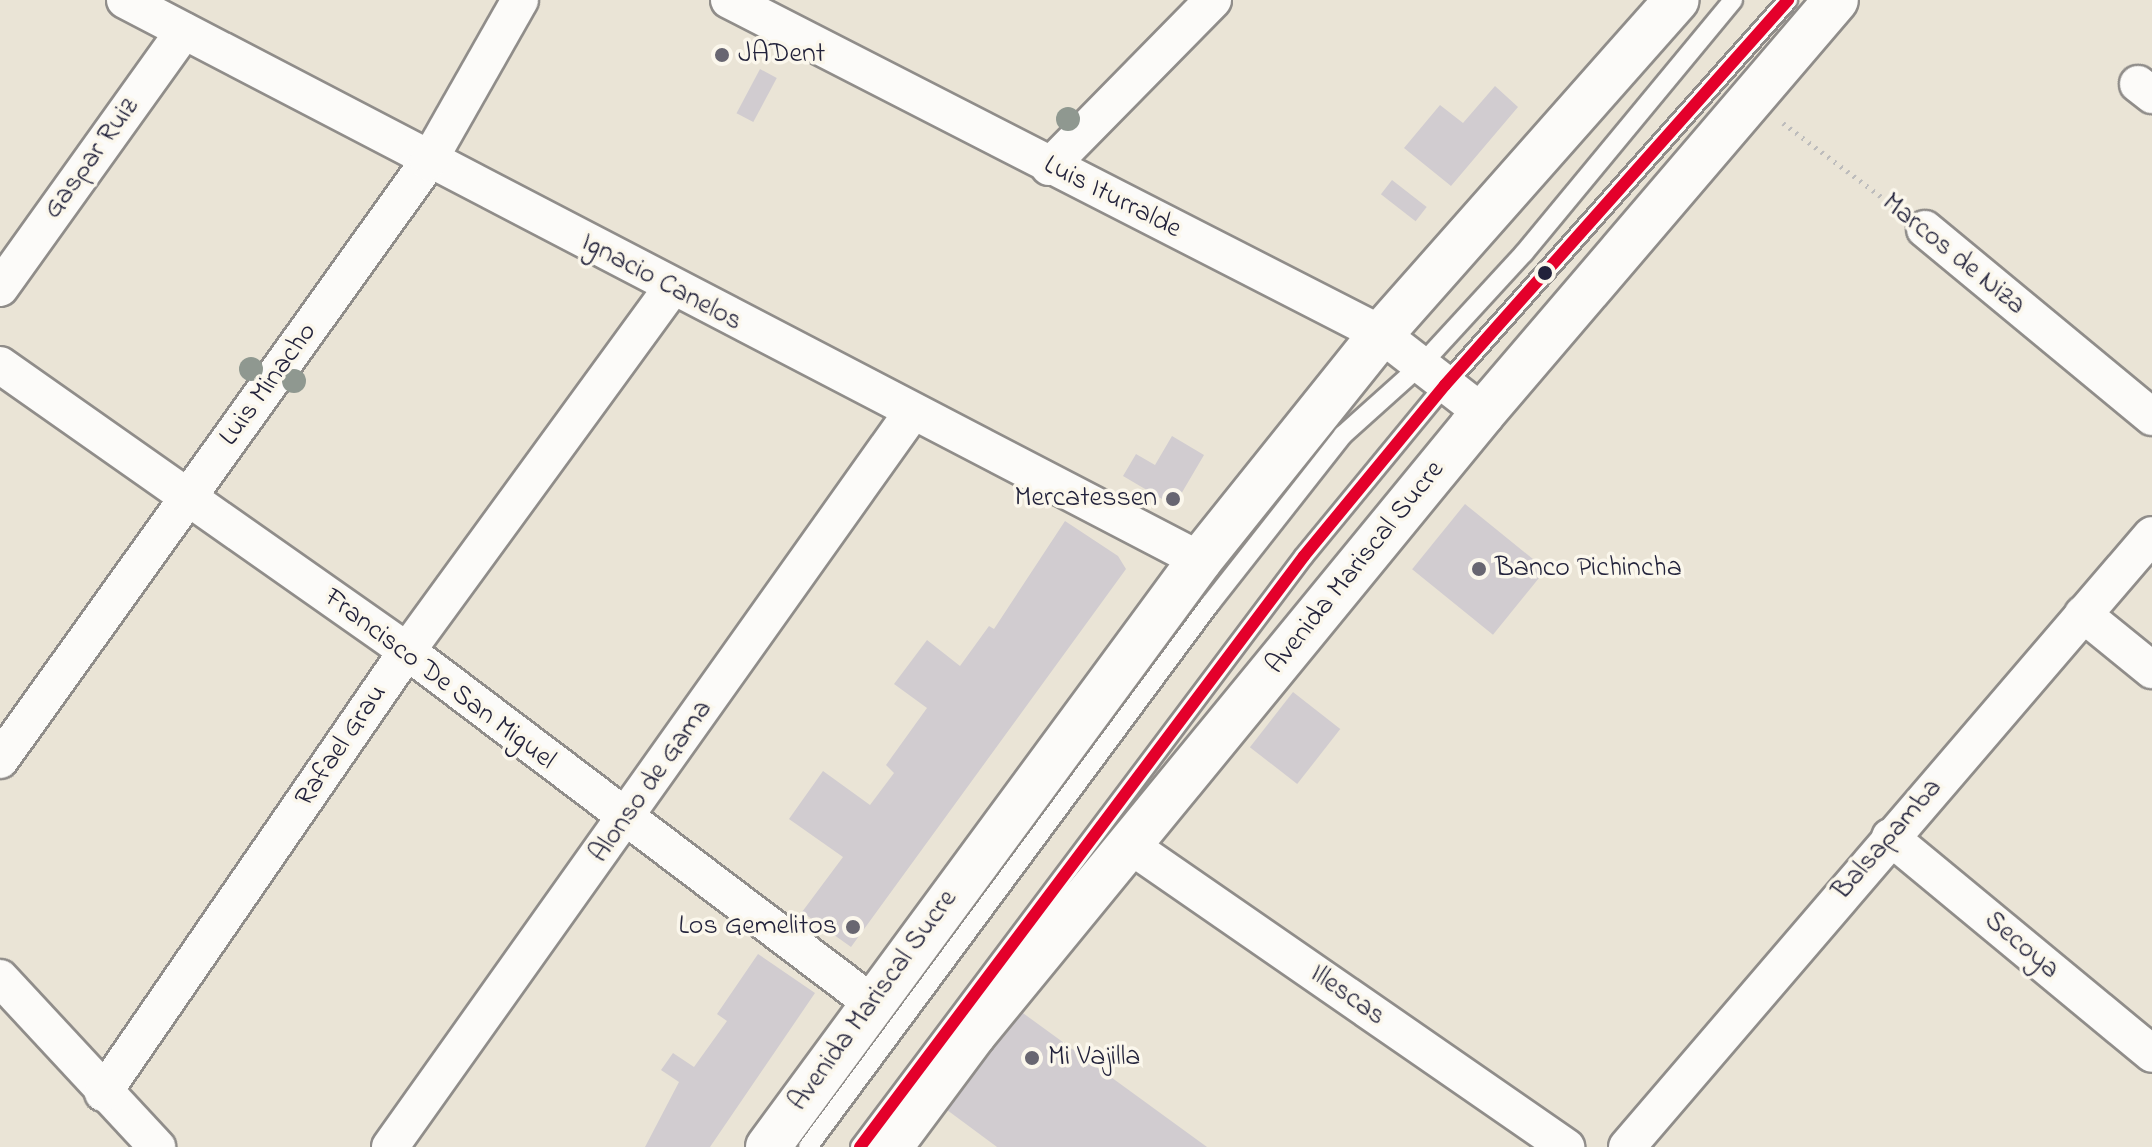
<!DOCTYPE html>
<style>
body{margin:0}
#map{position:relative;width:2152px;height:1147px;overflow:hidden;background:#eae4d6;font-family:"Indie Flower",sans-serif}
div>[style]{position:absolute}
.building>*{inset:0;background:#d1ccd0;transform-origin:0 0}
.path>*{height:5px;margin-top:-2.5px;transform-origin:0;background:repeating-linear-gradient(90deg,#bdbcbc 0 2px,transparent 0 8px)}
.roads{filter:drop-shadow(2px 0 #908d8a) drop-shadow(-2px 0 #908d8a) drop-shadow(0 2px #908d8a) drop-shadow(0 -2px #908d8a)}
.service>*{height:18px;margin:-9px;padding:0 9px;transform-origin:9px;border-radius:9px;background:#fcfbf9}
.minor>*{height:36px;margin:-18px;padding:0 18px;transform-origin:18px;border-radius:18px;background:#fcfbf9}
.primary>*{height:44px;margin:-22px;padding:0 22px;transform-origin:22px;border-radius:22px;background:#fcfbf9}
.bus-1>*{height:12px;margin:-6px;padding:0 6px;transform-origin:6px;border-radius:6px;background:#e4002b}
.trees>*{width:24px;height:24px;margin:-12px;border-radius:50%;background:#8f9890}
.dots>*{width:22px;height:22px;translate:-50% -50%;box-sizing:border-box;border:4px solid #fbf7ec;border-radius:50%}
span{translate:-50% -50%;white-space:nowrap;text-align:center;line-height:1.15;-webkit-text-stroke:7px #fbf7ec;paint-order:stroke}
.poi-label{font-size:28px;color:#22223b}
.left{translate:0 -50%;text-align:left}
.right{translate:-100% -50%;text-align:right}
.street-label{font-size:28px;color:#22223b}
</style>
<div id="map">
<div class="building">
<div style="left:719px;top:45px;width:15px;height:15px;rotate:28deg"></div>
<div style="left:760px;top:69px;width:19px;height:50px;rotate:28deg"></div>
<div style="clip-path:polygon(1495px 86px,1518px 107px,1451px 186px,1404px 148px,1440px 105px,1463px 123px)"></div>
<div style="left:1392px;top:180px;width:44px;height:18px;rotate:38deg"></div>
<div style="clip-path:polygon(1172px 436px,1204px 455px,1174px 506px,1123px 476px,1136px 454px,1155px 465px)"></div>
<div style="left:1465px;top:504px;width:104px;height:84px;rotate:39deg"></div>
<div style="clip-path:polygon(1065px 521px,1118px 556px,1126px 569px,851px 947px,802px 912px,843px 857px,789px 819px,823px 771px,870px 805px,894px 773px,886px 765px,927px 708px,894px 684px,927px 640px,960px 666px,989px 626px,994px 629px)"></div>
<div style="left:1293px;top:692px;width:60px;height:70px;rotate:38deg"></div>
<div style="clip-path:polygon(758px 954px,815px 993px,710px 1147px,645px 1147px,679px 1082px,661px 1070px,673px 1053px,694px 1067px,727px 1021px,717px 1014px)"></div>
<div style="clip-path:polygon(1016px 1008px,1207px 1147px,997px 1147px,943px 1107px)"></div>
</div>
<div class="path">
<div style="left:1783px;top:123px;width:145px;rotate:36.9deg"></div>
</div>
<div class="roads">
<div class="service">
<div style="left:808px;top:1147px;width:676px;rotate:-53.49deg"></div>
<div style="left:1210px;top:604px;width:215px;rotate:-51.8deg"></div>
<div style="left:1343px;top:435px;width:105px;rotate:-41.9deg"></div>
<div style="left:1421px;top:365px;width:152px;rotate:-47.4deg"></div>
<div style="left:1524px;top:253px;width:328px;rotate:-50.4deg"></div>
<div style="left:860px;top:1147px;width:739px;rotate:-53.08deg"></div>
<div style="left:1304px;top:556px;width:222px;rotate:-50.5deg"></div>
<div style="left:1445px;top:385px;width:516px;rotate:-48.3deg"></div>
</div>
<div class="minor">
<div style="left:125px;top:0;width:1212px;rotate:27.52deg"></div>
<div style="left:729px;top:0;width:733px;rotate:27.12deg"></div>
<div style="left:1381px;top:334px;width:129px;rotate:37.8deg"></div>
<div style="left:2138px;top:84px;width:18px;rotate:38deg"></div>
<div style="left:1049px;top:167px;width:234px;rotate:-45.5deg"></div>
<div style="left:1925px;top:229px;width:295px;rotate:39.6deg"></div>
<div style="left:0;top:288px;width:316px;rotate:-54.4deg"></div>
<div style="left:0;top:365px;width:497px;rotate:35.1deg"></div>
<div style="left:407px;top:651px;width:583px;rotate:37.13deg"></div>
<div style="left:2083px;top:614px;width:89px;rotate:39.1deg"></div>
<div style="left:0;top:760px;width:735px;rotate:-54.41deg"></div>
<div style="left:428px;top:162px;width:186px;rotate:-60.4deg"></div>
<div style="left:1890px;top:837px;width:340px;rotate:39.6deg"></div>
<div style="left:1128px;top:844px;width:533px;rotate:34.67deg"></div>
<div style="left:0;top:978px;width:231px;rotate:47.1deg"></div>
<div style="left:103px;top:1093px;width:536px;rotate:-55.48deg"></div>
<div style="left:407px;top:651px;width:449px;rotate:-53.9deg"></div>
<div style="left:390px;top:1147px;width:899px;rotate:-54.6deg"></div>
<div style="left:1627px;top:1147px;width:806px;rotate:-49.38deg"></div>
</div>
<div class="primary">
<div style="left:768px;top:1147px;width:729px;rotate:-53.65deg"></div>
<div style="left:1200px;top:560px;width:290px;rotate:-51.3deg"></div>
<div style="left:1381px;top:334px;width:446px;rotate:-48.5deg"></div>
<div style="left:890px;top:1147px;width:141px;rotate:-53.4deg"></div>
<div style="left:974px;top:1034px;width:803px;rotate:-50.66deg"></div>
<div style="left:1483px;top:413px;width:543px;rotate:-49.48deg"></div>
</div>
</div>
<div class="bus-1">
<div style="left:860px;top:1147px;width:739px;rotate:-53.08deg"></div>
<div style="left:1304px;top:556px;width:222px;rotate:-50.5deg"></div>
<div style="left:1445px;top:385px;width:516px;rotate:-48.3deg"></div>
</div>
<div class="trees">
<div style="left:1068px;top:119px"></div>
<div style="left:251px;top:369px"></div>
<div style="left:294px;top:381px"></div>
</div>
<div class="dots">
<div style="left:722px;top:55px;background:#686671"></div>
<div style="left:1545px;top:273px;background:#22223b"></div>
<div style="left:1173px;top:499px;background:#686671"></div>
<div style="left:1479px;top:569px;background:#686671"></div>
<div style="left:853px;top:927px;background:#686671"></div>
<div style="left:1032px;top:1058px;background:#686671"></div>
</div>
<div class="poi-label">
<span class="left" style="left:738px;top:55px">JADent</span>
<span class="right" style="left:1157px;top:499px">Mercatessen</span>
<span class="left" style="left:1495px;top:569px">Banco Pichincha</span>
<span class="right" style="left:837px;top:927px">Los Gemelitos</span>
<span class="left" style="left:1048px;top:1058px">Mi Vajilla</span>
</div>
<div class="street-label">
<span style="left:92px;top:159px;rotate:-54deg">Gaspar Ruiz</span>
<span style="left:1112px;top:198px;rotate:27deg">Luis Iturralde</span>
<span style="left:1953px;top:255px;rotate:39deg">Marcos de Niza</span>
<span style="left:661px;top:283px;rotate:28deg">Ignacio Canelos</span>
<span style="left:269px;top:385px;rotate:-54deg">Luis Minacho</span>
<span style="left:1356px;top:568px;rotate:-51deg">Avenida Mariscal Sucre</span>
<span style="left:439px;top:680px;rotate:37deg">Francisco De San Miguel</span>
<span style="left:342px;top:746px;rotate:-56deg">Rafael Grau</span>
<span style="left:652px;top:782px;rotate:-55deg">Alonso de Gama</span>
<span style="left:1888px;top:840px;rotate:-49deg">Balsapamba</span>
<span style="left:2021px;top:946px;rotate:40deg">Secoya</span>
<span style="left:1347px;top:996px;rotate:35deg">Illescas</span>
<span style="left:874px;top:1001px;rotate:-54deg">Avenida Mariscal Sucre</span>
</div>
</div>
